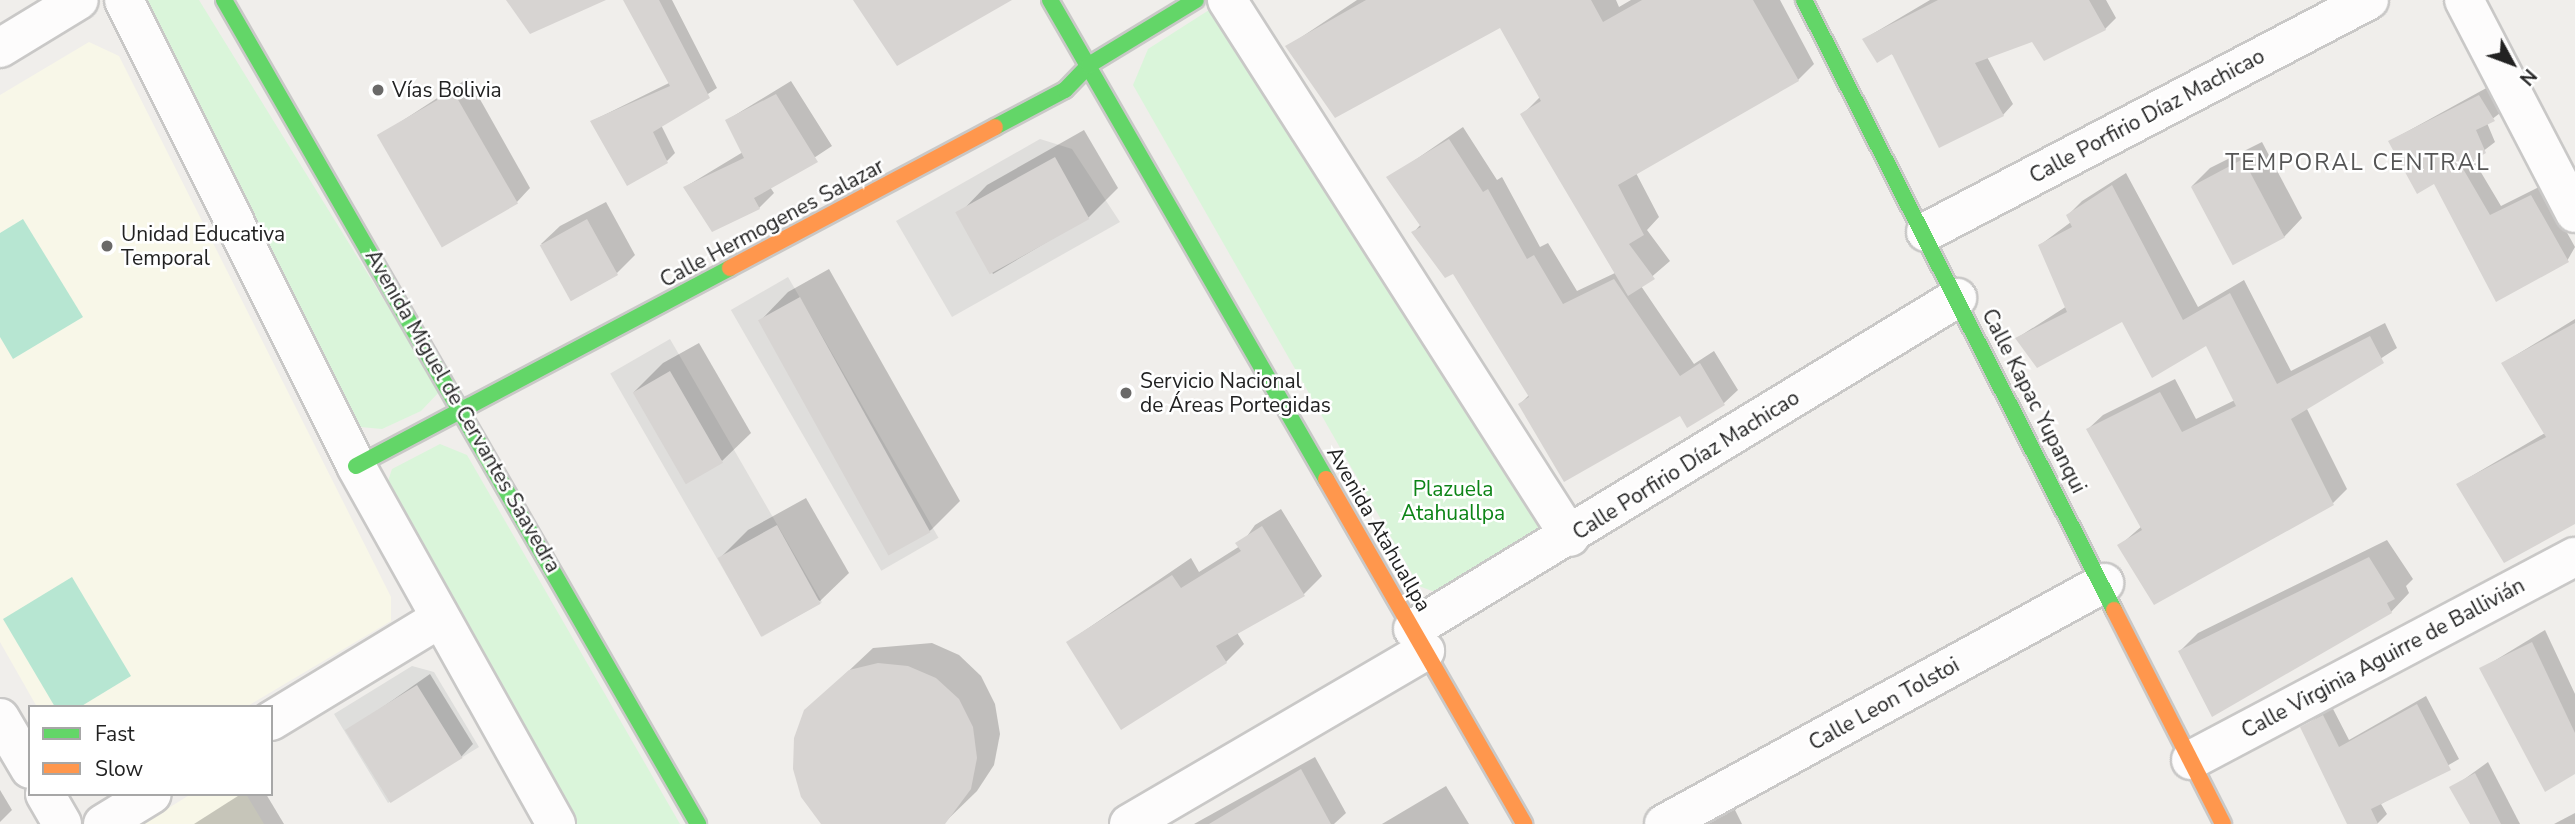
<!DOCTYPE html>
<meta charset="utf-8">
<style>
body{margin:0}
#map{position:relative;width:2575px;height:824px;overflow:hidden;background:#f0eeeb;font-family:"Nunito Sans",sans-serif}
div>[style]{position:absolute}
.residential>*{inset:0;background:#dfdedc;transform-origin:0 0}
.education>*{inset:0;background:#f8f7e8}
.religious>*{inset:0;background:#dededc}
.park>*{inset:0;background:#daf5da}
.pitch>*{inset:0;background:#b7e6d2}
.shadow>*{inset:0;background:#0003}
.building>*{inset:0;background:#d7d4d2;transform-origin:0 0}
.roads{filter:drop-shadow(2px 0 #c9c8c7) drop-shadow(-2px 0 #c9c8c7) drop-shadow(0 2px #c9c8c7) drop-shadow(0 -2px #c9c8c7)}
.street>*{height:38px;margin:-19px;padding:0 19px;transform-origin:19px;border-radius:19px;background:#fdfcfc}
.fast>*{height:16px;margin:-8px;padding:0 8px;transform-origin:8px;border-radius:8px;background:#63d668}
.slow>*{height:16px;margin:-8px;padding:0 8px;transform-origin:8px;border-radius:8px;background:#ff974d}
.dots>*{width:19px;height:19px;translate:-50% -50%;box-sizing:border-box;border:4px solid #fff;border-radius:50%}
span{translate:-50% -50%;white-space:nowrap;text-align:center;line-height:1.15;-webkit-text-stroke:5px #fff;paint-order:stroke}
.poi-label{font-size:21px;color:#222}
.left{translate:0 -50%;text-align:left}
.street-label{font-size:21px;color:#222}
.park-label{font-size:21px;color:#0c8416}
.neighbourhood-label{font-size:23px;color:#555;letter-spacing:2px}
.legend{position:absolute;left:28px;top:705px;width:245px;height:91px;box-sizing:border-box;background:#fff;border:2px solid #a7a7a7;margin:0;padding:9px 12px;list-style:none;font-size:21px;color:#222}
.legend li{display:flex;align-items:center;gap:14px;height:35px}
.legend b{width:35px;border:2px solid #a7a7a7}
.north{position:absolute;left:2477px;top:28px;width:70px;height:70px;-webkit-text-stroke:5px #fff;paint-order:stroke;rotate:131deg;font-size:19px;font-weight:700;line-height:28px;text-align:center;color:#222}
.north::after{content:'';display:block;margin:auto;width:24px;height:32px;background:#222;clip-path:polygon(50% 0,100% 100%,50% 72%,0 100%)}
</style>
<div id="map">
<div class="residential">
<div style="clip-path:polygon(1040px 139px,1072px 149px,1120px 222px,952px 317px,896px 221px)"></div>
<div style="left:788px;top:277px;width:301px;height:66px;rotate:60deg"></div>
<div style="left:670px;top:339px;width:304px;height:69px;rotate:60deg"></div>
</div>
<div class="education">
<div style="clip-path:polygon(89px 42px,119px 56px,391px 597px,391px 621px,246px 707px,37px 707px,0 642px,0 95px)"></div>
<div style="clip-path:polygon(191px 794px,246px 794px,264px 824px,143px 824px)"></div>
</div>
<div class="religious">
<div style="clip-path:polygon(412px 666px,434px 672px,479px 747px,388px 803px,334px 714px)"></div>
</div>
<div class="park">
<div style="clip-path:polygon(144px 0,199px 0,440px 391px,421px 411px,382px 429px,360px 427px,177px 87px)"></div>
<div style="clip-path:polygon(1220px 3px,1553px 528px,1440px 594px,1419px 586px,1133px 85px,1148px 49px)"></div>
<div style="clip-path:polygon(440px 444px,467px 455px,680px 824px,574px 824px,384px 493px,392px 469px)"></div>
</div>
<div class="pitch">
<div style="clip-path:polygon(23px 219px,83px 317px,13px 359px,0 337px,0 233px)"></div>
<div style="clip-path:polygon(72px 577px,131px 676px,80px 707px,55px 707px,3px 619px)"></div>
</div>
<div class="shadow">
<div style="clip-path:polygon(625px 0,672px 0,717px 88px,661px 125px,675px 153px,667px 161px,592px 121px,671px 82px)"></div>
<div style="clip-path:polygon(1357px 0,1616px 0,1619px 7px,1631px 0,1780px 0,1814px 64px,1798px 80px,1636px 173px,1659px 217px,1647px 230px,1670px 261px,1641px 286px,1694px 364px,1714px 351px,1738px 390px,1724px 403px,1688px 426px,1680px 413px,1520px 404px,1530px 394px,1453px 272px,1413px 233px,1421px 224px,1389px 178px,1463px 127px,1497px 180px,1502px 177px,1540px 247px,1548px 243px,1577px 291px,1615px 273px,1523px 114px,1541px 96px,1500px 26px,1288px 46px)"></div>
<div style="clip-path:polygon(1930px 0,2106px 0,2116px 18px,2105px 29px,2032px 39px,1987px 57px,2013px 104px,2003px 115px,1864px 39px)"></div>
<div style="clip-path:polygon(468px 78px,530px 188px,516px 203px,379px 136px)"></div>
<div style="clip-path:polygon(791px 81px,832px 146px,770px 187px,774px 193px,759px 208px,685px 187px,743px 152px,727px 120px)"></div>
<div style="clip-path:polygon(2490px 86px,2504px 110px,2487px 123px,2495px 142px,2473px 159px,2501px 206px,2541px 186px,2575px 247px,2567px 261px,2496px 300px,2434px 182px,2390px 141px)"></div>
<div style="clip-path:polygon(1084px 130px,1118px 188px,1089px 217px,993px 274px,959px 214px,987px 185px)"></div>
<div style="clip-path:polygon(2262px 142px,2302px 218px,2284px 237px,2192px 186px,2210px 168px)"></div>
<div style="clip-path:polygon(2126px 173px,2198px 307px,2244px 280px,2291px 371px,2385px 323px,2397px 348px,2306px 407px,2347px 489px,2333px 503px,2155px 603px,2119px 546px,2142px 526px,2088px 429px,2103px 415px,2175px 379px,2196px 419px,2235px 400px,2207px 343px,2123px 320px,2017px 338px,2067px 306px,2040px 245px,2071px 222px,2068px 215px,2082px 201px)"></div>
<div style="clip-path:polygon(606px 202px,635px 255px,617px 273px,541px 244px,560px 226px)"></div>
<div style="clip-path:polygon(829px 269px,960px 501px,931px 530px,893px 552px,760px 321px,788px 292px)"></div>
<div style="clip-path:polygon(2575px 319px,2575px 522px,2458px 484px,2545px 433px,2503px 363px)"></div>
<div style="clip-path:polygon(699px 343px,751px 433px,722px 461px,634px 392px,663px 363px)"></div>
<div style="clip-path:polygon(806px 498px,849px 573px,820px 601px,719px 559px,748px 530px)"></div>
<div style="clip-path:polygon(1281px 509px,1322px 576px,1304px 594px,1236px 631px,1244px 644px,1226px 662px,1068px 642px,1191px 558px,1199px 572px,1240px 546px,1255px 525px)"></div>
<div style="clip-path:polygon(2387px 540px,2413px 579px,2406px 586px,2409px 593px,2391px 612px,2180px 651px,2198px 633px)"></div>
<div style="clip-path:polygon(2545px 630px,2575px 694px,2575px 772px,2481px 669px)"></div>
<div style="clip-path:polygon(932px 643px,959px 655px,981px 676px,995px 704px,1000px 734px,994px 765px,977px 791px,943px 824px,831px 824px,806px 711px,873px 648px)"></div>
<div style="clip-path:polygon(430px 674px,473px 744px,461px 757px,347px 732px)"></div>
<div style="clip-path:polygon(2426px 696px,2459px 759px,2381px 804px,2387px 814px,2378px 823px,2348px 824px,2302px 728px,2332px 707px,2349px 740px)"></div>
<div style="clip-path:polygon(1315px 757px,1346px 813px,1334px 824px,1194px 824px)"></div>
<div style="clip-path:polygon(2488px 762px,2520px 824px,2472px 824px,2452px 788px)"></div>
<div style="clip-path:polygon(1446px 786px,1469px 824px,1382px 824px)"></div>
<div style="clip-path:polygon(0 790px,12px 810px,0 822px)"></div>
<div style="clip-path:polygon(241px 794px,266px 794px,284px 824px,194px 824px)"></div>
<div style="clip-path:polygon(1733px 806px,1742px 824px,1699px 824px)"></div>
<div style="clip-path:polygon(2575px 813px,2575px 824px,2554px 824px)"></div>
</div>
<div class="building">
<div style="clip-path:polygon(506px 0,606px 0,530px 34px)"></div>
<div style="clip-path:polygon(623px 0,659px 0,710px 98px,653px 132px,668px 163px,627px 186px,590px 121px,670px 86px)"></div>
<div style="clip-path:polygon(853px 0,1012px 0,897px 66px)"></div>
<div style="clip-path:polygon(1366px 0,1591px 0,1603px 22px,1642px 0,1753px 0,1799px 81px,1618px 185px,1644px 235px,1629px 244px,1655px 279px,1628px 296px,1520px 114px,1541px 101px,1500px 28px,1335px 118px,1285px 46px)"></div>
<div style="clip-path:polygon(1938px 0,2089px 0,2106px 30px,2044px 61px,2032px 42px,1975px 63px,2004px 116px,1939px 148px,1892px 54px,1877px 63px,1862px 39px)"></div>
<div style="left:453px;top:91px;width:130px;height:88px;rotate:60deg"></div>
<div style="clip-path:polygon(776px 94px,818px 162px,754px 198px,760px 209px,712px 232px,683px 187px,744px 158px,725px 120px)"></div>
<div style="clip-path:polygon(2479px 95px,2495px 121px,2476px 130px,2486px 153px,2462px 167px,2490px 215px,2531px 195px,2569px 262px,2496px 302px,2434px 184px,2417px 194px,2388px 141px)"></div>
<div style="clip-path:polygon(1449px 139px,1483px 192px,1488px 189px,1527px 259px,1534px 255px,1563px 304px,1614px 279px,1680px 376px,1700px 363px,1725px 405px,1687px 428px,1680px 416px,1564px 482px,1518px 404px,1529px 397px,1453px 274px,1445px 278px,1411px 232px,1421px 227px,1386px 177px)"></div>
<div style="left:1055px;top:157px;width:71px;height:114px;rotate:61deg"></div>
<div style="left:2243px;top:159px;width:89px;height:59px;rotate:62deg"></div>
<div style="clip-path:polygon(2112px 185px,2183px 320px,2230px 293px,2277px 384px,2370px 336px,2384px 363px,2291px 419px,2334px 505px,2154px 605px,2117px 545px,2142px 530px,2086px 429px,2160px 392px,2182px 432px,2236px 406px,2206px 346px,2152px 378px,2122px 322px,2037px 368px,2015px 338px,2067px 312px,2038px 245px,2072px 227px,2066px 215px)"></div>
<div style="left:587px;top:219px;width:64px;height:54px;rotate:61deg"></div>
<div style="left:800px;top:297px;width:269px;height:48px;rotate:61deg"></div>
<div style="clip-path:polygon(2575px 323px,2575px 524px,2504px 563px,2456px 484px,2546px 437px,2501px 363px)"></div>
<div style="left:670px;top:371px;width:106px;height:43px;rotate:60deg"></div>
<div style="left:777px;top:525px;width:90px;height:68px;rotate:61deg"></div>
<div style="clip-path:polygon(1262px 526px,1305px 596px,1216px 646px,1227px 663px,1121px 730px,1066px 642px,1172px 575px,1181px 588px,1241px 551px,1235px 543px)"></div>
<div style="clip-path:polygon(2369px 557px,2395px 599px,2387px 603px,2392px 613px,2212px 717px,2178px 651px)"></div>
<div style="clip-path:polygon(2532px 642px,2575px 733px,2575px 774px,2545px 792px,2479px 668px)"></div>
<div style="clip-path:polygon(878px 663px,908px 666px,936px 678px,959px 699px,973px 727px,977px 758px,971px 789px,945px 824px,821px 824px,801px 797px,793px 769px,794px 738px,804px 710px,849px 670px)"></div>
<div style="left:417px;top:685px;width:86px;height:85px;rotate:58deg"></div>
<div style="clip-path:polygon(2417px 704px,2451px 770px,2371px 809px,2378px 824px,2347px 824px,2300px 727px,2323px 715px,2339px 747px)"></div>
<div style="clip-path:polygon(1301px 769px,1331px 824px,1209px 824px)"></div>
<div style="clip-path:polygon(2475px 773px,2501px 824px,2470px 824px,2449px 787px)"></div>
</div>
<div class="roads">
<div class="street">
<div style="left:124px;top:0;width:521px;rotate:63.53deg"></div>
<div style="left:356px;top:466px;width:410px;rotate:60.8deg"></div>
<div style="left:1227px;top:0;width:637px;rotate:57.43deg"></div>
<div style="left:2464px;top:0;width:240px;rotate:62.5deg"></div>
<div style="left:0;top:48px;width:92px;rotate:-31.3deg"></div>
<div style="left:1926px;top:232px;width:500px;rotate:-27.64deg"></div>
<div style="left:1413px;top:629px;width:637px;rotate:-31.32deg"></div>
<div style="left:0;top:718px;width:59px;rotate:59.5deg"></div>
<div style="left:271px;top:721px;width:197px;rotate:-31.3deg"></div>
<div style="left:2191px;top:760px;width:434px;rotate:-27.9deg"></div>
<div style="left:45px;top:794px;width:34px;rotate:60deg"></div>
<div style="left:103px;top:824px;width:57px;rotate:-31.5deg"></div>
<div style="left:1129px;top:824px;width:343px;rotate:-30.3deg"></div>
<div style="left:1664px;top:824px;width:502px;rotate:-28.71deg"></div>
</div>
<div class="fast">
<div style="left:224px;top:0;width:951px;rotate:60.09deg"></div>
<div style="left:1050px;top:0;width:553px;rotate:60.05deg"></div>
<div style="left:1804px;top:0;width:684px;rotate:63.06deg"></div>
<div style="left:995px;top:127px;width:79px;rotate:-27.9deg"></div>
<div style="left:1065px;top:90px;width:35px;rotate:-46deg"></div>
<div style="left:1089px;top:65px;width:125px;rotate:-31.3deg"></div>
<div style="left:356px;top:466px;width:423px;rotate:-27.9deg"></div>
</div>
<div class="slow">
<div style="left:730px;top:268px;width:300px;rotate:-28deg"></div>
<div style="left:1326px;top:479px;width:398px;rotate:60.1deg"></div>
<div style="left:2114px;top:610px;width:240px;rotate:63deg"></div>
</div>
</div>
<div class="dots">
<div style="left:378px;top:90px;background:#6a6968"></div>
<div style="left:107px;top:246px;background:#6a6968"></div>
<div style="left:1126px;top:393px;background:#6a6968"></div>
</div>
<div class="poi-label">
<span class="left" style="left:392px;top:90px">Vías Bolivia</span>
<span class="left" style="left:121px;top:246px">Unidad Educativa<br>Temporal</span>
<span class="left" style="left:1140px;top:393px">Servicio Nacional<br>de Áreas Portegidas</span>
</div>
<div class="street-label">
<span style="left:2147px;top:116px;rotate:-28deg">Calle Porfirio Díaz Machicao</span>
<span style="left:772px;top:223px;rotate:-28deg">Calle Hermogenes Salazar</span>
<span style="left:2034px;top:401px;rotate:63deg">Calle Kapac Yupanqui</span>
<span style="left:463px;top:411px;rotate:60deg">Avenida Miguel de Cervantes Saavedra</span>
<span style="left:1686px;top:465px;rotate:-32deg">Calle Porfirio Díaz Machicao</span>
<span style="left:1379px;top:529px;rotate:60deg">Avenida Atahuallpa</span>
<span style="left:2383px;top:658px;rotate:-28deg">Calle Virginia Aguirre de Ballivián</span>
<span style="left:1884px;top:704px;rotate:-29deg">Calle Leon Tolstoi</span>
</div>
<div class="park-label">
<span style="left:1453px;top:501px">Plazuela<br>Atahuallpa</span>
</div>
<div class="neighbourhood-label">
<span style="left:2358px;top:163px">TEMPORAL CENTRAL</span>
</div>
<ul class="legend">
<li><b style="height:9px;background:#63d668"></b>Fast</li>
<li><b style="height:9px;background:#ff974d"></b>Slow</li>
</ul>
<div class="north">N</div>
</div>
